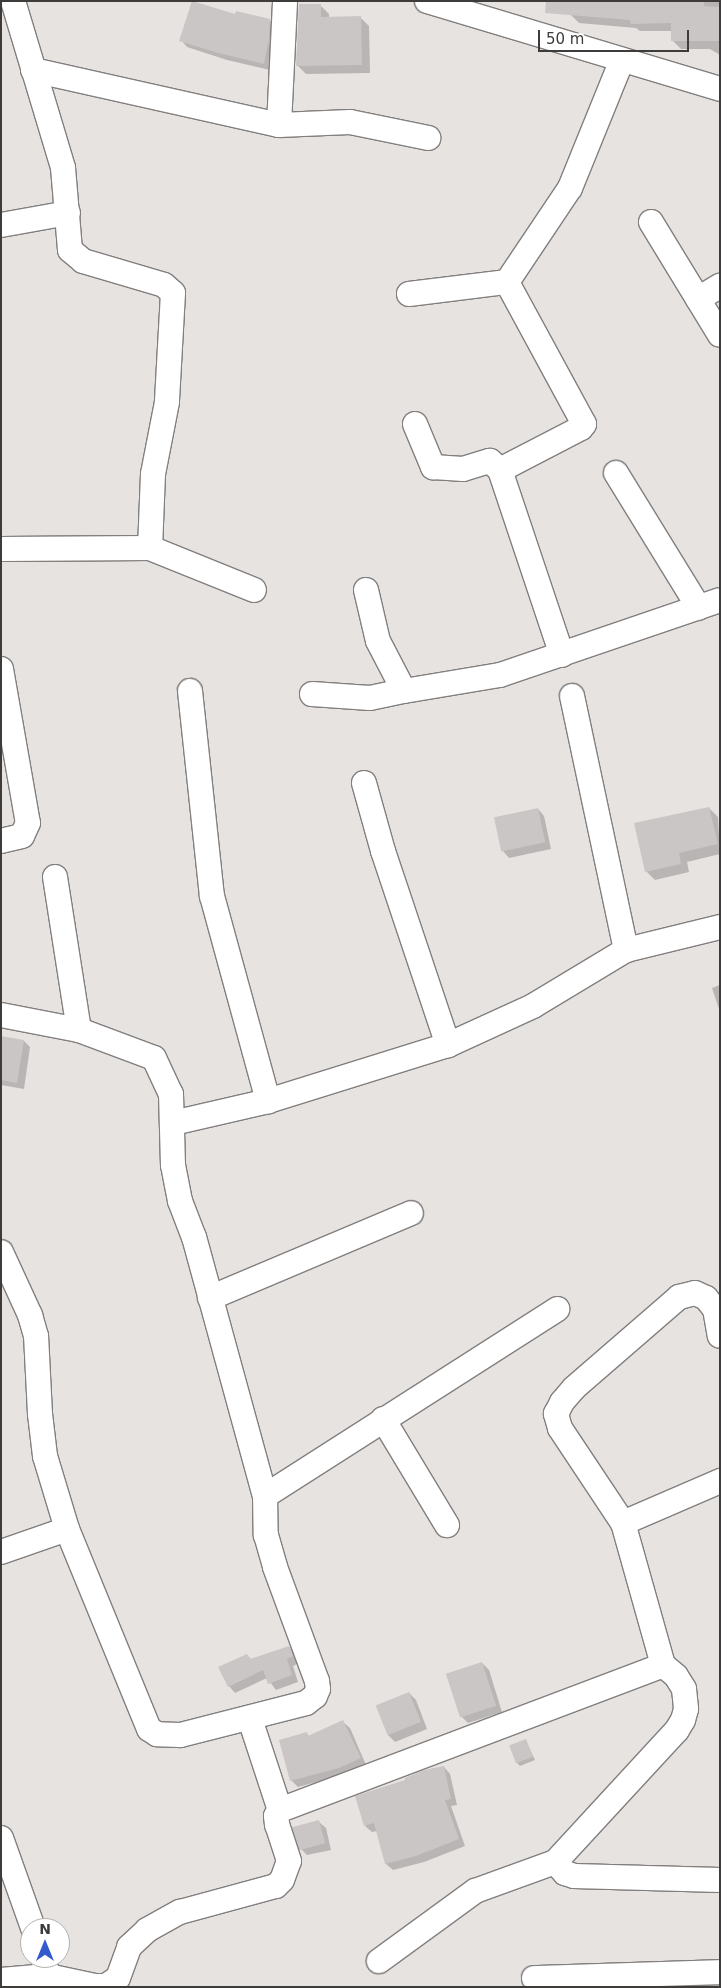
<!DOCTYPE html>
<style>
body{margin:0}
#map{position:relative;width:721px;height:1988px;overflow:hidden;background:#e6e3e1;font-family:"DejaVu Sans",sans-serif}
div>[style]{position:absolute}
.shadow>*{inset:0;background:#0003}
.building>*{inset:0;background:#c9c6c5;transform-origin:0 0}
.roads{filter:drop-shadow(1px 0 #827f7e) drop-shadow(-1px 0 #827f7e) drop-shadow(0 1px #827f7e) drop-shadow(0 -1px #827f7e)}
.minor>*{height:24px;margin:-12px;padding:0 12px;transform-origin:12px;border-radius:12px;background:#fff}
span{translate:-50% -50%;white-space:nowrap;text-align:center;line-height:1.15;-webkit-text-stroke:4.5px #fff;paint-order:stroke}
.frame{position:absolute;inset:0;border:2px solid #3d3c3b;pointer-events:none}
.north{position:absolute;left:20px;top:1918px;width:50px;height:50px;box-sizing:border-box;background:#fff;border:1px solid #b1b1b1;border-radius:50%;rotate:0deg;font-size:14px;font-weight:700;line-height:20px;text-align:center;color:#3d3c3b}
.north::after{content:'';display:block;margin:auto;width:18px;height:22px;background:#335bcb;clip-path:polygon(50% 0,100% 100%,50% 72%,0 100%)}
.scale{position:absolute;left:538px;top:30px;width:151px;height:22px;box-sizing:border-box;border:2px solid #3d3c3b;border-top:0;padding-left:6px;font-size:15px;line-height:18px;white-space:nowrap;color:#3d3c3b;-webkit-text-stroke:4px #fff;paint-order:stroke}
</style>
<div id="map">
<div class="shadow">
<div style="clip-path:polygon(572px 1px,720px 1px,720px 55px,710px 49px,681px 49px,673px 41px,673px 31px,640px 31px,636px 28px,579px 23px,571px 15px)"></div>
<div style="clip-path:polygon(320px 5px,329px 14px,329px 18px,360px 17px,369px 26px,370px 73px,306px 74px,297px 65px)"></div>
<div style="clip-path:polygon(236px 16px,270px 20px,277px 27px,270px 70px,227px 60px,187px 47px,181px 40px)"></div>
<div style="clip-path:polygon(709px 808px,718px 817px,720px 854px,687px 862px,689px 872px,655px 880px,646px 871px)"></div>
<div style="clip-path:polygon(538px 809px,544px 816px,551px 849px,509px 858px,503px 851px)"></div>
<div style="clip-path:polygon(720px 985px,720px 1012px,712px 988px)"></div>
<div style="clip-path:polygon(1px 1037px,24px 1041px,30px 1047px,24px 1089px,1px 1085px)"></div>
<div style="clip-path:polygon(289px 1647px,296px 1654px,299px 1663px,293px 1666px,298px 1682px,276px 1690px,267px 1678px,235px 1693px,229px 1686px,247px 1655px,252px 1660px)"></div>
<div style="clip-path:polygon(482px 1663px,489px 1670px,502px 1712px,468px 1723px,461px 1716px)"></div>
<div style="clip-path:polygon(409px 1693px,416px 1700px,427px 1729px,395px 1742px,388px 1735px)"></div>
<div style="clip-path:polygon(343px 1722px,350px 1728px,366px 1765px,347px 1774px,298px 1787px,291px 1780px,307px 1734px,310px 1737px)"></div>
<div style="clip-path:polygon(526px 1741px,535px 1760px,520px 1766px,517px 1763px)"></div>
<div style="clip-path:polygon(444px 1767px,450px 1774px,457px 1805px,451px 1806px,465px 1846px,424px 1862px,393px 1870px,386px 1864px,377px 1831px,372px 1832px,365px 1826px)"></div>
<div style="clip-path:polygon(319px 1822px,326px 1828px,331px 1850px,307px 1855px,301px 1849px)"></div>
</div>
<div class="building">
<div style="clip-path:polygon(192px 1px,235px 14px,236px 11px,270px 19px,269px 39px,264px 64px,218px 53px,179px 41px)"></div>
<div style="clip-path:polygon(546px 1px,704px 1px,704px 6px,720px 7px,720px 41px,671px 41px,671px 23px,631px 24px,630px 20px,545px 13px)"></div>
<div style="clip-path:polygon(299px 4px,321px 4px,321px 17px,361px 16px,362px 65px,296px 66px)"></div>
<div style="clip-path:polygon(709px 807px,718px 844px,679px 853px,681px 864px,645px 872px,634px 823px)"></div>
<div style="left:538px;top:808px;width:35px;height:45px;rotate:78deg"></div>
<div style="clip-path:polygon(1px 1036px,24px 1040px,17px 1083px,1px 1080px)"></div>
<div style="clip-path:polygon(289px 1646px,293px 1656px,287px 1659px,292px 1675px,268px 1684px,263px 1670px,228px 1687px,218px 1667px,247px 1654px,250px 1659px)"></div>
<div style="left:482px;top:1662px;width:46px;height:38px;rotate:72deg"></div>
<div style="left:409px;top:1692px;width:32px;height:36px;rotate:68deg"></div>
<div style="clip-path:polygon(343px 1720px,361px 1758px,339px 1768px,290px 1781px,279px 1740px,307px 1732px,308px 1736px)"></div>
<div style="left:526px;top:1739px;width:19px;height:18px;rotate:69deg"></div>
<div style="clip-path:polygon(444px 1766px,451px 1799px,445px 1800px,459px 1839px,416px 1856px,385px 1864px,374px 1823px,364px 1826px,355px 1796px,405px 1780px,405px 1778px,424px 1770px)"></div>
<div style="left:319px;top:1820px;width:24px;height:28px;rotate:75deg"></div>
</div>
<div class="roads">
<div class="minor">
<div style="left:13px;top:1px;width:174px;rotate:73.3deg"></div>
<div style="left:63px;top:168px;width:82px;rotate:85.1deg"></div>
<div style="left:70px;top:250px;width:17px;rotate:40deg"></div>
<div style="left:83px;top:261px;width:84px;rotate:16.5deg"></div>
<div style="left:164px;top:285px;width:12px;rotate:42deg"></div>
<div style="left:173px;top:293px;width:109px;rotate:93.2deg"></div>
<div style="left:167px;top:402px;width:73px;rotate:101deg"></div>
<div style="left:153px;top:474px;width:74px;rotate:92.3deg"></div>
<div style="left:150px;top:548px;width:112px;rotate:22deg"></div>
<div style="left:427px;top:1px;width:306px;rotate:16.7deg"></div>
<div style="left:33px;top:70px;width:252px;rotate:12.6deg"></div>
<div style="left:279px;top:125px;width:71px;rotate:-2.4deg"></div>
<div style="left:350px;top:122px;width:80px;rotate:11.6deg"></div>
<div style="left:279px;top:125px;width:124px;rotate:-87.2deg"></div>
<div style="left:651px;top:222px;width:132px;rotate:58.6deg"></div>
<div style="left:1px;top:225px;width:68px;rotate:-10.2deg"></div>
<div style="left:409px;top:294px;width:99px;rotate:-7deg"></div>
<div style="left:507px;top:282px;width:113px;rotate:-56.2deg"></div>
<div style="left:570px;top:188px;width:138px;rotate:-67.9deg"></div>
<div style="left:698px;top:299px;width:26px;rotate:-31deg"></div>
<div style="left:415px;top:424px;width:47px;rotate:67.3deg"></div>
<div style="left:433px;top:467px;width:30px;rotate:4deg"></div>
<div style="left:463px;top:469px;width:28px;rotate:-17deg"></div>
<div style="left:490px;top:461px;width:13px;rotate:42deg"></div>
<div style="left:500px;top:470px;width:195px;rotate:71.5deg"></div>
<div style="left:500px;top:470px;width:91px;rotate:-27.4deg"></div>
<div style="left:581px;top:428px;width:5px;rotate:-53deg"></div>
<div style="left:584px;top:424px;width:162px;rotate:-118.5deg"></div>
<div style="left:616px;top:473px;width:158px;rotate:58.4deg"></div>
<div style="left:1px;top:549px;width:149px;rotate:-0.4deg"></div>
<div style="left:366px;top:590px;width:52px;rotate:76.8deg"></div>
<div style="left:378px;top:641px;width:56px;rotate:62.5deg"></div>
<div style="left:404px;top:691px;width:97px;rotate:-9.5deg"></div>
<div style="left:500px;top:675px;width:232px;rotate:-18.8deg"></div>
<div style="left:1px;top:669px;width:156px;rotate:80.1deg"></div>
<div style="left:28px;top:823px;width:14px;rotate:115deg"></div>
<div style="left:22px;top:836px;width:22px;rotate:167deg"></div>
<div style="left:190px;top:691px;width:206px;rotate:83.9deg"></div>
<div style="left:212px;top:896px;width:213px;rotate:74.7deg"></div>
<div style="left:312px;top:694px;width:58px;rotate:3.9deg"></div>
<div style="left:370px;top:698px;width:35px;rotate:-12deg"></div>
<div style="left:572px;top:696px;width:260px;rotate:78deg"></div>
<div style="left:364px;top:783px;width:71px;rotate:74.4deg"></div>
<div style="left:383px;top:851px;width:205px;rotate:71.5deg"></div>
<div style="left:55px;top:877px;width:155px;rotate:81.1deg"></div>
<div style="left:1px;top:1015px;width:79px;rotate:10.9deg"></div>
<div style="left:79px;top:1030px;width:80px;rotate:20.5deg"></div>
<div style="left:154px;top:1058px;width:40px;rotate:65deg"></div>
<div style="left:171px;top:1094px;width:71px;rotate:88.4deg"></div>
<div style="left:173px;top:1165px;width:37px;rotate:79deg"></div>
<div style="left:180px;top:1201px;width:39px;rotate:69deg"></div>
<div style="left:194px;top:1237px;width:269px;rotate:74.7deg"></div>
<div style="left:265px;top:1496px;width:39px;rotate:89deg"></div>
<div style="left:266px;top:1535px;width:33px;rotate:74deg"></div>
<div style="left:275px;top:1567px;width:121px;rotate:69.8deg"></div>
<div style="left:317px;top:1681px;width:8px;rotate:83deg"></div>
<div style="left:318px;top:1689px;width:8px;rotate:113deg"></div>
<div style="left:315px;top:1696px;width:11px;rotate:142deg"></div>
<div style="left:306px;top:1703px;width:130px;rotate:165.7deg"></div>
<div style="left:180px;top:1735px;width:23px;rotate:-178deg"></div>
<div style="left:157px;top:1734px;width:9px;rotate:-148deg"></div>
<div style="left:149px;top:1729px;width:216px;rotate:-112.3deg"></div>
<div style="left:67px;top:1529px;width:76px;rotate:-106.8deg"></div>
<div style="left:45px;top:1456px;width:42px;rotate:-96.8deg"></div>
<div style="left:40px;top:1414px;width:78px;rotate:-92.9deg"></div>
<div style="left:36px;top:1336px;width:22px;rotate:-106deg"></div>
<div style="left:30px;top:1315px;width:69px;rotate:-114.7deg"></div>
<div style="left:173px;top:1123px;width:98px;rotate:-13deg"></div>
<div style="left:268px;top:1101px;width:189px;rotate:-17.3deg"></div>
<div style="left:448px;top:1045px;width:94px;rotate:-24.6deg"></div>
<div style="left:533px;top:1006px;width:109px;rotate:-31.1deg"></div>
<div style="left:626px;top:950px;width:97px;rotate:-13.7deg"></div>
<div style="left:210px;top:1298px;width:218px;rotate:-22.9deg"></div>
<div style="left:383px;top:1419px;width:124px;rotate:58.9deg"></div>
<div style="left:265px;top:1496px;width:347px;rotate:-32.6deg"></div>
<div style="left:623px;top:1523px;width:106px;rotate:-23.4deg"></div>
<div style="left:1px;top:1552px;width:70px;rotate:-19.2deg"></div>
<div style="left:663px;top:1665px;width:148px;rotate:-105.7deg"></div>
<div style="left:623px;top:1523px;width:114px;rotate:-123.6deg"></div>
<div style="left:560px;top:1428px;width:15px;rotate:-106deg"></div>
<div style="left:556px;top:1414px;width:13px;rotate:-63deg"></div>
<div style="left:562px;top:1402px;width:18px;rotate:-49deg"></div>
<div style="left:574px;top:1388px;width:139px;rotate:-40.9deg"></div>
<div style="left:679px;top:1297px;width:16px;rotate:-14deg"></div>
<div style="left:695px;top:1293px;width:12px;rotate:24deg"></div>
<div style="left:706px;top:1298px;width:14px;rotate:51deg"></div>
<div style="left:715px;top:1309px;width:27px;rotate:80deg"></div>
<div style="left:250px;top:1719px;width:96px;rotate:71.8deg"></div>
<div style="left:1px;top:1838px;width:96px;rotate:70.4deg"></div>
<div style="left:555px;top:1862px;width:15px;rotate:48deg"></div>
<div style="left:565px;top:1873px;width:9px;rotate:18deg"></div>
<div style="left:574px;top:1876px;width:146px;rotate:1.6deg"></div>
<div style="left:43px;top:1958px;width:19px;rotate:74deg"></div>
<div style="left:48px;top:1976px;width:48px;rotate:12deg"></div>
<div style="left:95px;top:1986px;width:11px"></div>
<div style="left:106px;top:1986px;width:14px;rotate:-34deg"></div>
<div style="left:118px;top:1978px;width:33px;rotate:-70deg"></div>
<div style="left:129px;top:1947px;width:25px;rotate:-43deg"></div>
<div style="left:147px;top:1930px;width:38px;rotate:-29deg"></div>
<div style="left:180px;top:1912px;width:99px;rotate:-15.2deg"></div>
<div style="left:276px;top:1886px;width:8px;rotate:-45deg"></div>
<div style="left:282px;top:1880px;width:20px;rotate:-70deg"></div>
<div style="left:289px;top:1861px;width:38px;rotate:-108deg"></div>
<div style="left:277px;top:1825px;width:9px;rotate:-96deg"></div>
<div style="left:276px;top:1816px;width:7px;rotate:-56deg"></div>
<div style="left:280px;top:1810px;width:410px;rotate:-20.7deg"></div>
<div style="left:663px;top:1665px;width:17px;rotate:40deg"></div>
<div style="left:676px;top:1676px;width:15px;rotate:58deg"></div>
<div style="left:684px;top:1689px;width:20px;rotate:84deg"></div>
<div style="left:686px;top:1709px;width:11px;rotate:105deg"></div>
<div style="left:683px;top:1720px;width:12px;rotate:121deg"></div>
<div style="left:677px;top:1730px;width:180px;rotate:132.7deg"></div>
<div style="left:555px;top:1862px;width:85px;rotate:160.1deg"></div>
<div style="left:475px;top:1891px;width:119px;rotate:143.9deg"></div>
<div style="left:534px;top:1978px;width:186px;rotate:-1.8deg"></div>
<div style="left:1px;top:1980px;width:47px;rotate:-4.9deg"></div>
</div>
</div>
<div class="frame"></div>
<div class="north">N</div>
<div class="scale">50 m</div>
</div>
